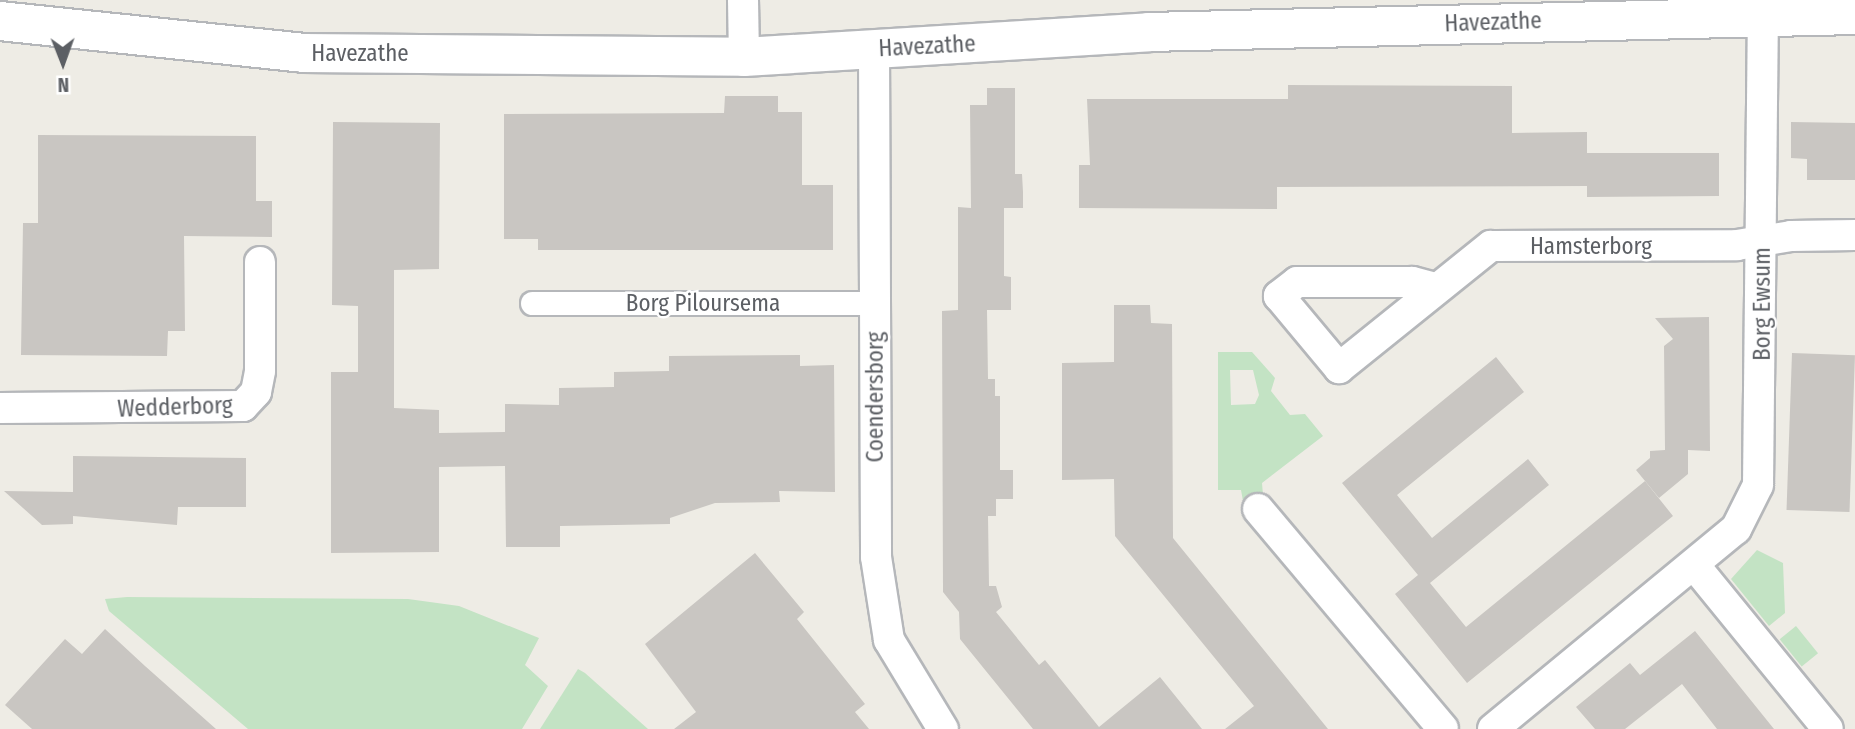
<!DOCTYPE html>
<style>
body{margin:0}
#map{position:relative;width:1855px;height:729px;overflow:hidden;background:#eeece5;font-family:"Fira Sans Condensed",sans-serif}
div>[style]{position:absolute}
.green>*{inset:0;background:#c3e3c4;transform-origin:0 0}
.building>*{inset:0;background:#c9c6c2;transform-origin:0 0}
.roads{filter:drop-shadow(2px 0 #b5b7ba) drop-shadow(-2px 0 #b5b7ba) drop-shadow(0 2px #b5b7ba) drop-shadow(0 -2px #b5b7ba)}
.pedestrian>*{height:23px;margin:-11.5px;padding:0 11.5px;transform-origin:11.5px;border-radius:11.5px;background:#fff}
.minor>*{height:30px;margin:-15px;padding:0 15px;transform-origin:15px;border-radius:15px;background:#fff}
.tertiary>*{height:38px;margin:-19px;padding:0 19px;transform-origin:19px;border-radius:19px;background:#fff}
span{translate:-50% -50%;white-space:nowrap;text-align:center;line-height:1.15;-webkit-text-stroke:5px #fff;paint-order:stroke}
.street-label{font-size:23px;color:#5c5f64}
.north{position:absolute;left:28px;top:28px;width:70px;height:70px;-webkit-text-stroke:5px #fff;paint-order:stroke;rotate:179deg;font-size:19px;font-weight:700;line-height:28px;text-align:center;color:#5c5f64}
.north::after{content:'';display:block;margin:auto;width:24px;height:32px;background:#5c5f64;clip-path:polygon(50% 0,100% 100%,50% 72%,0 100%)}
</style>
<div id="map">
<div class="green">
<div style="clip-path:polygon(evenodd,1218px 352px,1252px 352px,1275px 378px,1271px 391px,1290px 415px,1305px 414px,1323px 436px,1262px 483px,1263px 495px,1243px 501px,1241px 490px,1218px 490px,1218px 352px,1230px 370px,1253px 370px,1259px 395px,1255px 404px,1231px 405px,1230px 370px)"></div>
<div style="clip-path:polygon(1757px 550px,1783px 563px,1785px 613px,1769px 626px,1731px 579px)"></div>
<div style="clip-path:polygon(127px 597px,408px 599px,459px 606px,539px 638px,525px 665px,548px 686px,522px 729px,248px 729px,109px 611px,105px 599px)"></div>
<div style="left:1796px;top:626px;width:35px;height:21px;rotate:51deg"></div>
<div style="clip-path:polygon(578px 669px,585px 673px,648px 729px,540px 729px)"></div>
</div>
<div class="building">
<div style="clip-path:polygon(1288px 85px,1512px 86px,1512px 133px,1587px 132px,1587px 153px,1719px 153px,1719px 196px,1587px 197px,1587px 186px,1277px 187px,1277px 209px,1079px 208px,1079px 165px,1090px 165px,1087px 99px,1288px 99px)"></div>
<div style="clip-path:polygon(987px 88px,1015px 88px,1015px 174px,1022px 174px,1023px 192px,1023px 208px,1004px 208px,1004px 276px,1011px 277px,1011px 310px,987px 310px,988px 379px,995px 379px,995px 396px,1000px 396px,1000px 470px,1013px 470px,1013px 499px,996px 499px,996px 516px,988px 516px,989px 586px,996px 586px,1002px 607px,996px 612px,1039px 665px,1045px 660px,1099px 727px,1160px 677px,1202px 729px,1033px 729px,960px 639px,959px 612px,943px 592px,942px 311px,958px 310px,958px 207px,971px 208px,970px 105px,987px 105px)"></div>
<div style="clip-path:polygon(725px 96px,778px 96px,778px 112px,802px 112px,802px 185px,833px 185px,833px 250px,538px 250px,538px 239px,504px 239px,504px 114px,724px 113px)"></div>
<div style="clip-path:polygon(333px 122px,440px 123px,439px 269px,394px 270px,394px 408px,439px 410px,439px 433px,505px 432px,505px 404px,559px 405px,559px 388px,614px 387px,614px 372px,669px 371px,669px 356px,800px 355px,800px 366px,834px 365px,835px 492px,779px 491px,780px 502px,715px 503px,670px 518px,670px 524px,560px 526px,560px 547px,506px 547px,505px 466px,439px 467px,439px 552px,331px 553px,331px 372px,358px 372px,358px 306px,332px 305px)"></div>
<div style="clip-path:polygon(1791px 122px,1855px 123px,1855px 180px,1807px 180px,1807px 159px,1791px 158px)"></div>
<div style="clip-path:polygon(38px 135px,256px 136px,256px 201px,272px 201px,272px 237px,184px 236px,185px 331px,168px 331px,167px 356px,21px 355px,23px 223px,38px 223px)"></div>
<div style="clip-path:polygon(1114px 305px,1150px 305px,1151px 323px,1172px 324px,1173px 538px,1328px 729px,1225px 729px,1254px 706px,1115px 536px,1114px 479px,1062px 480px,1062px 363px,1114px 362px)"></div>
<div style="clip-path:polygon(1709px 317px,1710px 451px,1688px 450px,1688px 474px,1659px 498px,1636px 470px,1650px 458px,1650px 451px,1665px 450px,1664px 346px,1673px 339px,1655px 318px)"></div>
<div style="left:1792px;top:353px;width:63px;height:157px;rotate:2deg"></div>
<div style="clip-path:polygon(1496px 357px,1524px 392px,1397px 495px,1432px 538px,1528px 459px,1549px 485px,1430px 583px,1466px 627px,1645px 481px,1673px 516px,1467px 683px,1395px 594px,1418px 575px,1342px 483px)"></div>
<div style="clip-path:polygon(73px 456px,246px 458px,246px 507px,178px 507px,177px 525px,73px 516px,73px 524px,42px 525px,4px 491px,73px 492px)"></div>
<div style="clip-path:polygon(755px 553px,804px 612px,797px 619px,865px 704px,855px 712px,869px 729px,674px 729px,696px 712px,645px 644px)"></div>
<div style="clip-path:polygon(105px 629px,145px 666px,216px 729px,32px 729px,5px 705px,65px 639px,82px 654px)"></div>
<div style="clip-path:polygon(1695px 631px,1774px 729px,1717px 729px,1682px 684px,1625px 729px,1595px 729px,1576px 707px,1630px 663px,1640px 675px)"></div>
</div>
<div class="roads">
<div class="pedestrian">
<div style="left:532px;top:303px;width:342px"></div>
</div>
<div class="minor">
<div style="left:743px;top:0;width:57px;rotate:89deg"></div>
<div style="left:874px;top:49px;width:508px;rotate:89.77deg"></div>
<div style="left:876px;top:557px;width:84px;rotate:81.1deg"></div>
<div style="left:889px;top:640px;width:104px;rotate:58.8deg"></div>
<div style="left:1435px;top:288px;width:24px;rotate:-165deg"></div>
<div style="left:1412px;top:282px;width:115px;rotate:180deg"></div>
<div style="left:1297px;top:282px;width:23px;rotate:142deg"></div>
<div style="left:1279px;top:296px;width:94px;rotate:50.2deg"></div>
<div style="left:1339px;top:368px;width:195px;rotate:-38.8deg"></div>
<div style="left:1491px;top:246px;width:246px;rotate:-0.2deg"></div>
<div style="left:1737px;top:245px;width:55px;rotate:-9.5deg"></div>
<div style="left:1791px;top:236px;width:64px;rotate:-0.9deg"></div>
<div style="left:0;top:408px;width:243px;rotate:-0.5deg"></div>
<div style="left:243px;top:406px;width:19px;rotate:-47deg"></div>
<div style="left:256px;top:392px;width:21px;rotate:-79deg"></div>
<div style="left:260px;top:371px;width:109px;rotate:-90deg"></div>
<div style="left:1258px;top:509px;width:287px;rotate:49.9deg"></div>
<div style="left:1695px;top:566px;width:210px;rotate:50.8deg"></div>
<div style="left:1493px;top:729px;width:315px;rotate:-39.5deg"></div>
<div style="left:1736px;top:529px;width:49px;rotate:-63.4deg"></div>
<div style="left:1758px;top:485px;width:468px;rotate:-89.4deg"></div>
</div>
<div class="tertiary">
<div style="left:0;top:21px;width:305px;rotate:6deg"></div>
<div style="left:303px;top:53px;width:441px;rotate:0.5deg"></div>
<div style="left:744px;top:57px;width:406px;rotate:-3.5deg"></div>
<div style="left:1149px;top:32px;width:706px;rotate:-1.38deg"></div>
</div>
</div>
<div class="street-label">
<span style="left:1493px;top:22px;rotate:-2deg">Havezathe</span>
<span style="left:927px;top:46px;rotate:-3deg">Havezathe</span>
<span style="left:360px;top:53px">Havezathe</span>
<span style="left:1591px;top:246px">Hamsterborg</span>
<span style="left:703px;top:303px">Borg Piloursema</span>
<span style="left:1762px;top:304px;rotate:-90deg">Borg Ewsum</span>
<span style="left:875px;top:397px;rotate:-90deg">Coendersborg</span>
<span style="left:175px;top:407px;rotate:-2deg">Wedderborg</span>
</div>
<div class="north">N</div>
</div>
